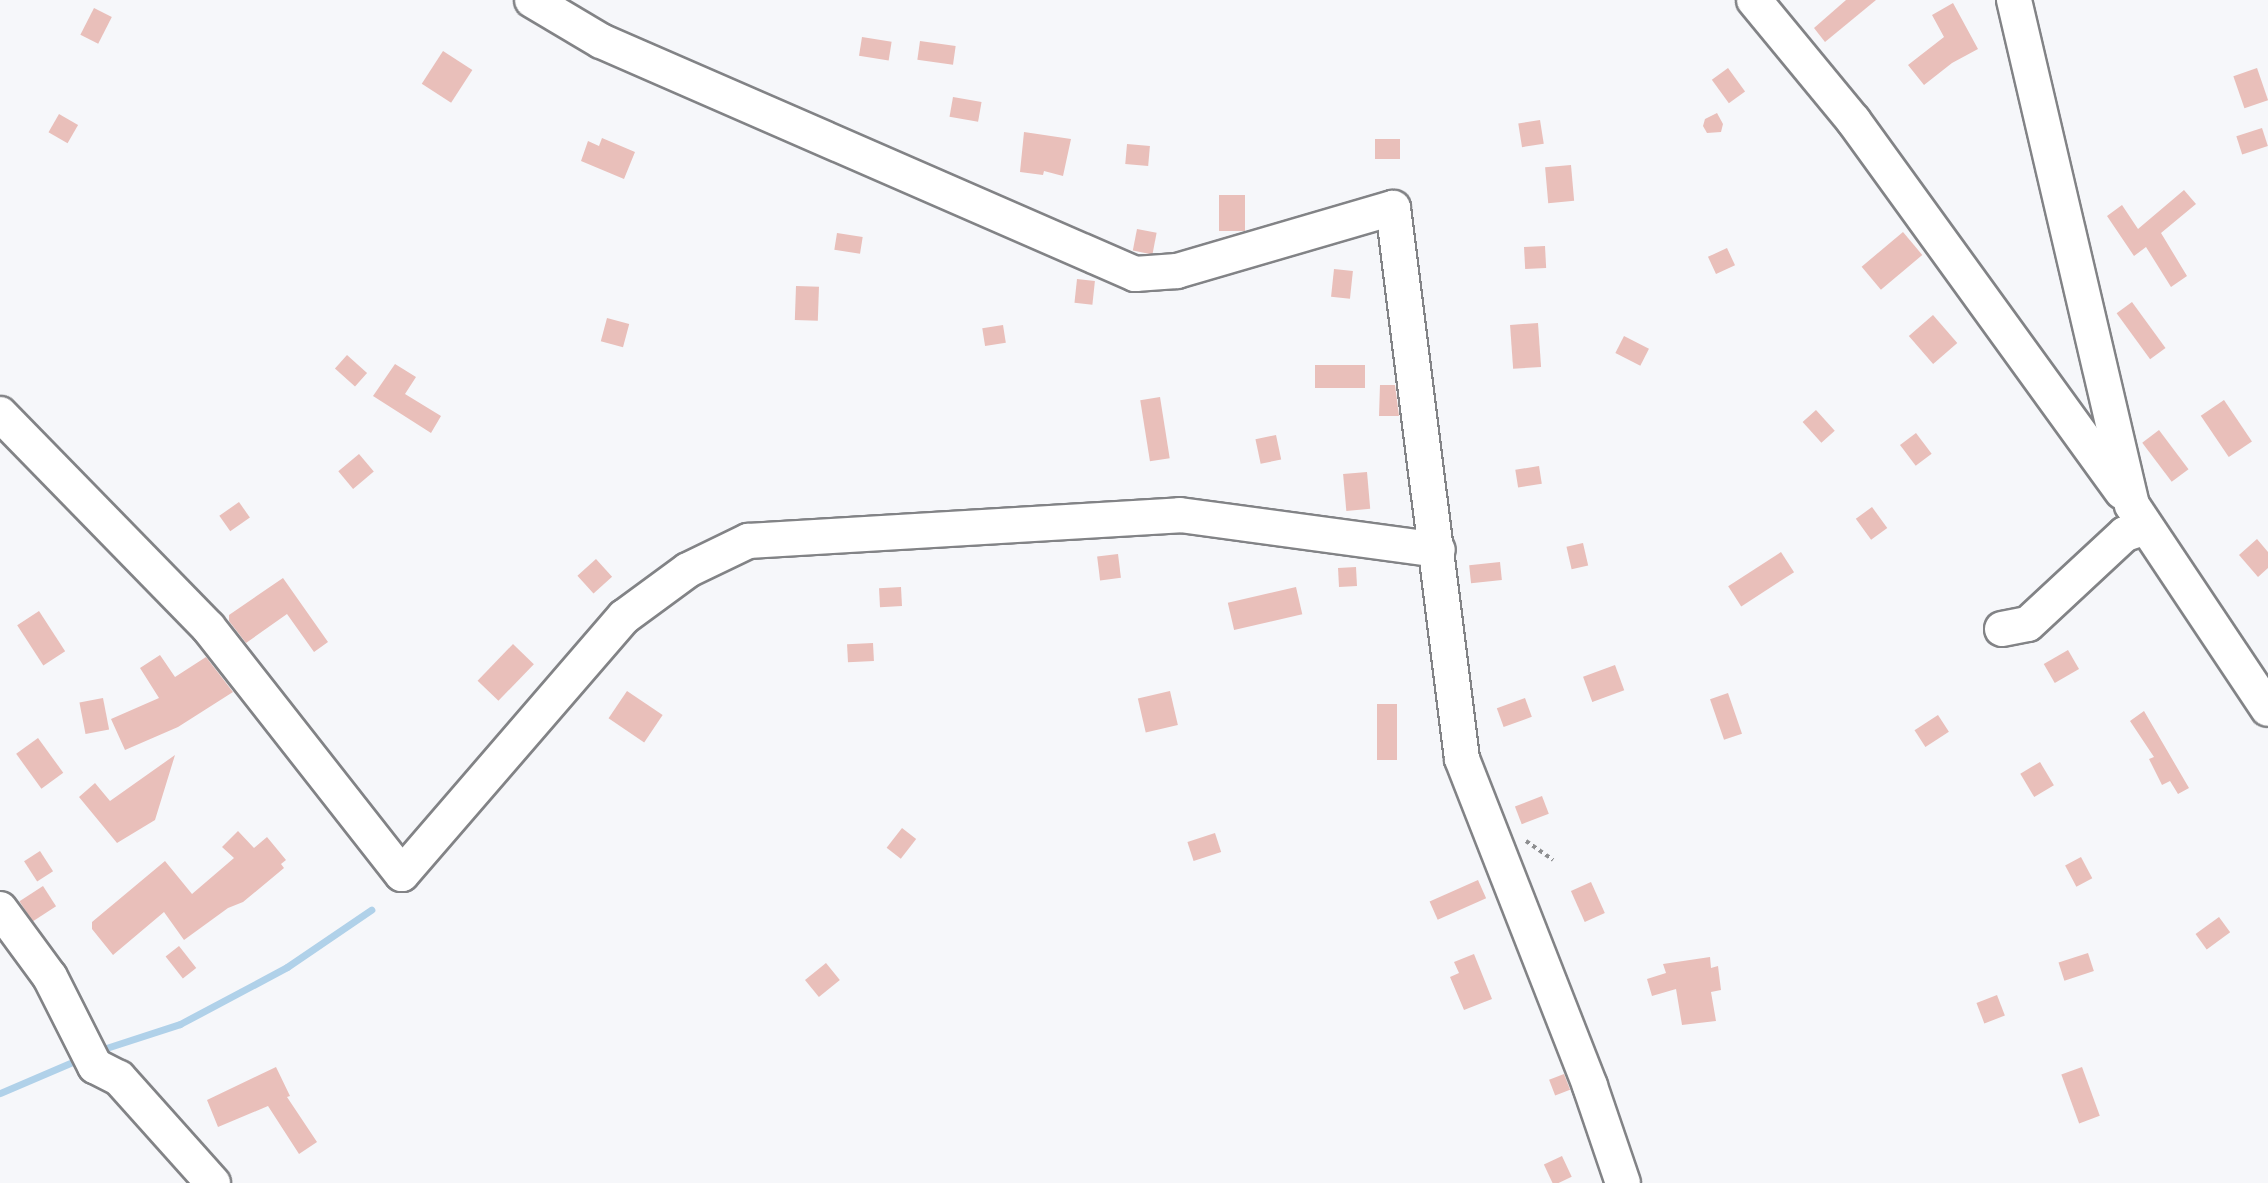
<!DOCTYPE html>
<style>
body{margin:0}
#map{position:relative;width:2268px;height:1183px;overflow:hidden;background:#f6f7fa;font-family:"Golos Text",sans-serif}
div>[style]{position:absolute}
.stream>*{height:7px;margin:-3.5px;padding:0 3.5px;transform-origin:3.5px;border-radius:3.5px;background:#b0d1e9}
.building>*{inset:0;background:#e9bfba;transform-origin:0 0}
.path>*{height:4px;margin-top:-2px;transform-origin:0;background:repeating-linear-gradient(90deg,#8d8e90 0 4px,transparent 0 8px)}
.roads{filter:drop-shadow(2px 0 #828386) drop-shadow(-2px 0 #828386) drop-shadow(0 2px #828386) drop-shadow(0 -2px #828386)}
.minor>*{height:34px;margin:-17px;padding:0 17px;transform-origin:17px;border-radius:17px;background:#fff}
span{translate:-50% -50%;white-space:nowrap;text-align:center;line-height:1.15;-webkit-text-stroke:7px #f6f7fa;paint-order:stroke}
</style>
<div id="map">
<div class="stream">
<div style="left:97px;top:1051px;width:87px;rotate:-18deg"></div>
<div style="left:180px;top:1024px;width:121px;rotate:-28deg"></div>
<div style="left:287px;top:967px;width:102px;rotate:-34.2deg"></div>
<div style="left:0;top:1093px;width:89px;rotate:-23.1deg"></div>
</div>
<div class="building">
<div style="clip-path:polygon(1846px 0,1876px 0,1825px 42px,1814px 28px)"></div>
<div style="clip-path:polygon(1953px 3px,1978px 49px,1952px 63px,1924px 85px,1908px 65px,1944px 37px,1932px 15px)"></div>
<div style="left:94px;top:8px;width:20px;height:30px;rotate:27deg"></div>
<div style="left:862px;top:37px;width:30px;height:19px;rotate:9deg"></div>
<div style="left:920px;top:41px;width:36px;height:19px;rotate:8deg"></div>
<div style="left:443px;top:51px;width:35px;height:39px;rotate:33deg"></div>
<div style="left:1728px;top:68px;width:29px;height:20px;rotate:54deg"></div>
<div style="left:2257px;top:68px;width:34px;height:25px;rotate:71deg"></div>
<div style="left:953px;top:97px;width:29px;height:20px;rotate:10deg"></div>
<div style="clip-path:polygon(1717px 113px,1723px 124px,1721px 132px,1707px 133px,1703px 126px,1705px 119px)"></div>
<div style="left:59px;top:114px;width:22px;height:21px;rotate:30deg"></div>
<div style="left:1540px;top:120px;width:24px;height:22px;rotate:81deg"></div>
<div style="left:2262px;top:128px;width:19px;height:27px;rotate:72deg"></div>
<div style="clip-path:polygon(1024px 132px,1071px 139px,1063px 176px,1044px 171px,1043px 175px,1020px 172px)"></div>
<div style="clip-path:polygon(602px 138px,635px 152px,624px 179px,581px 161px,588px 141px,599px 146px)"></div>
<div style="left:1400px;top:139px;width:20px;height:25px;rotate:90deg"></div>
<div style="left:1127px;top:144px;width:23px;height:20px;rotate:5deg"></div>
<div style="left:1571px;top:165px;width:36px;height:26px;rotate:85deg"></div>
<div style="clip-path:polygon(2184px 190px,2196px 204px,2161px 233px,2187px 276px,2171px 287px,2146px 247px,2134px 256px,2107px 216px,2122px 205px,2138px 229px)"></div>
<div style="left:1219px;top:195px;width:26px;height:36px"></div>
<div style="left:1137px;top:229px;width:20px;height:22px;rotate:11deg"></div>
<div style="left:1903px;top:232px;width:30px;height:54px;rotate:50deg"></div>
<div style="left:837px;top:233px;width:26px;height:17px;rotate:9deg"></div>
<div style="left:1545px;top:246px;width:22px;height:21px;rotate:87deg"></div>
<div style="left:1727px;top:248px;width:19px;height:21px;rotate:65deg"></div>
<div style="left:1334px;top:269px;width:19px;height:28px;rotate:6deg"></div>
<div style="left:1077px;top:279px;width:18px;height:24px;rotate:6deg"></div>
<div style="left:796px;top:286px;width:23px;height:34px;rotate:2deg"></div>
<div style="left:2132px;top:302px;width:57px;height:19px;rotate:54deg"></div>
<div style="left:1933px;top:315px;width:37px;height:32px;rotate:49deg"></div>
<div style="left:607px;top:318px;width:23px;height:24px;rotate:15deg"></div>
<div style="left:1538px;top:323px;width:44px;height:28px;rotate:86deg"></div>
<div style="left:1003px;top:325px;width:18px;height:21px;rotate:81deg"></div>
<div style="left:1624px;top:336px;width:28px;height:19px;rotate:27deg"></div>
<div style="left:347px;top:355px;width:27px;height:18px;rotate:42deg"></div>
<div style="clip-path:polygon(395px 364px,416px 377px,405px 394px,441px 416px,431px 433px,373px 396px)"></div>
<div style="left:1315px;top:365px;width:50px;height:23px"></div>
<div style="clip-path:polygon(1380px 385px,1395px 385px,1399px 416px,1379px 416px)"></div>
<div style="left:1160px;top:397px;width:62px;height:20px;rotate:81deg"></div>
<div style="left:2224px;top:400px;width:50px;height:28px;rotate:56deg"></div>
<div style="left:1816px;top:410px;width:28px;height:18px;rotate:48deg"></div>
<div style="left:2159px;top:430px;width:49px;height:21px;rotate:53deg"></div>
<div style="left:1916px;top:433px;width:26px;height:20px;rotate:53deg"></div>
<div style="left:1276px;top:435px;width:25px;height:21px;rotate:78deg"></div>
<div style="left:359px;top:454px;width:23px;height:27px;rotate:50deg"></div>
<div style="left:1539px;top:466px;width:18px;height:24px;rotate:81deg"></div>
<div style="left:1367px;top:472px;width:37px;height:24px;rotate:85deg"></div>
<div style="left:239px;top:502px;width:19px;height:24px;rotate:55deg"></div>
<div style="left:1872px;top:507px;width:26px;height:20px;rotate:54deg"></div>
<div style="clip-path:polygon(2257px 539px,2268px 552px,2268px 568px,2258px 577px,2239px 555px)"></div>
<div style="left:1583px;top:543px;width:23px;height:17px;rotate:77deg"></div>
<div style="left:1781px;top:552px;width:24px;height:63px;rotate:57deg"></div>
<div style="left:1118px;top:554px;width:24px;height:21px;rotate:83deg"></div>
<div style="left:596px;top:559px;width:24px;height:25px;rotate:48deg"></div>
<div style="left:1500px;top:562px;width:18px;height:31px;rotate:84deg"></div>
<div style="left:1356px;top:567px;width:19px;height:18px;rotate:87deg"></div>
<div style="clip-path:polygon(283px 578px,328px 642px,314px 652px,287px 614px,246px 643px,229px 621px,229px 615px)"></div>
<div style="left:901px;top:587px;width:19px;height:22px;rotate:87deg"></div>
<div style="left:1296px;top:587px;width:28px;height:70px;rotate:77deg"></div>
<div style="left:39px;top:611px;width:48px;height:26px;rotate:57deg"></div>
<div style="left:873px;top:643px;width:18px;height:26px;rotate:87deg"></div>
<div style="left:513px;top:644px;width:29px;height:51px;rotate:44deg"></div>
<div style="left:2068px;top:650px;width:22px;height:28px;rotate:60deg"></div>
<div style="clip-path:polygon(160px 655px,175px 677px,206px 657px,233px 692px,178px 727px,125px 750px,111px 719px,159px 698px,140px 668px)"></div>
<div style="left:1615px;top:665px;width:27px;height:34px;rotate:70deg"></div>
<div style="left:627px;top:691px;width:43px;height:33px;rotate:34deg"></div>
<div style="left:1170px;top:691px;width:35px;height:33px;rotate:77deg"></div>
<div style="left:1728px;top:693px;width:43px;height:19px;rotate:71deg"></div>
<div style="left:103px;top:698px;width:32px;height:24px;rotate:79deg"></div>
<div style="left:1525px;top:698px;width:20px;height:30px;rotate:70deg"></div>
<div style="left:1377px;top:704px;width:20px;height:56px"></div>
<div style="clip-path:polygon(2144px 711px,2189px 788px,2178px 794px,2170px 781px,2162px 785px,2149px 759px,2154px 757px,2130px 721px)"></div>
<div style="left:1938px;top:715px;width:20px;height:28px;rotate:57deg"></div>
<div style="left:38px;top:738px;width:43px;height:27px;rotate:54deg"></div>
<div style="clip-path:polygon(175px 755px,155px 820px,117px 843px,79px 797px,95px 783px,110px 801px)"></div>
<div style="left:2040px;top:762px;width:27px;height:23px;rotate:59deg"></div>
<div style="left:1542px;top:796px;width:19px;height:29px;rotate:69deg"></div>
<div style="left:902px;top:828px;width:18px;height:25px;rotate:38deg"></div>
<div style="clip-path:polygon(238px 831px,254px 848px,267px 837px,286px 860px,281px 864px,284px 868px,243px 902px,228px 908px,184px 940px,164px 912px,113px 955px,92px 929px,92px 922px,165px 861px,192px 894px,234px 858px,222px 847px)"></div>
<div style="left:1215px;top:833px;width:20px;height:29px;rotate:72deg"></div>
<div style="left:40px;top:851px;width:24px;height:19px;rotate:57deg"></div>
<div style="left:2081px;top:857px;width:24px;height:18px;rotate:62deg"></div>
<div style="left:1478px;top:880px;width:20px;height:53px;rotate:66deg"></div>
<div style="left:1591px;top:882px;width:34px;height:22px;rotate:66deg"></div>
<div style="left:43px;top:886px;width:24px;height:28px;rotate:57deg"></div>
<div style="left:2219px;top:917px;width:19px;height:29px;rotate:54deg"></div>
<div style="left:179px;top:946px;width:28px;height:17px;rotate:52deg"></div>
<div style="left:2088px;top:953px;width:19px;height:31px;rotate:72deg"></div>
<div style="clip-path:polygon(1474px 954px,1492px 999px,1464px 1010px,1450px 977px,1459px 973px,1454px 962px)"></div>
<div style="clip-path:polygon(1710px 957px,1711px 968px,1718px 966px,1721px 990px,1711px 992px,1716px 1021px,1682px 1025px,1676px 989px,1652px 996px,1647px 979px,1666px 973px,1663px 964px)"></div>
<div style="left:826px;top:963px;width:22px;height:27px;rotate:51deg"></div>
<div style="left:1997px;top:995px;width:22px;height:22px;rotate:69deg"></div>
<div style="clip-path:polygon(276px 1067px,290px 1096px,287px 1097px,317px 1142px,299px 1154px,268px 1106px,218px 1127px,207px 1100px)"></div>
<div style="left:2082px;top:1067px;width:52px;height:22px;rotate:70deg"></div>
<div style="left:1564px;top:1074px;width:17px;height:16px;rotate:69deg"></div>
<div style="left:1562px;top:1156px;width:23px;height:20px;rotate:65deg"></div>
</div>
<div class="path">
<div style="left:1526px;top:841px;width:33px;rotate:35deg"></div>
</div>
<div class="roads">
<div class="minor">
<div style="left:532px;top:0;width:80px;rotate:30.7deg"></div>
<div style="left:601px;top:41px;width:583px;rotate:23.57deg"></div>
<div style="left:1135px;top:274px;width:42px;rotate:-4.1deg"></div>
<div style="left:1177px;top:271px;width:225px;rotate:-16.3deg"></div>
<div style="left:1393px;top:208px;width:555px;rotate:82.86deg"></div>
<div style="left:1462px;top:759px;width:351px;rotate:68.6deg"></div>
<div style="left:1590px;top:1086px;width:102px;rotate:71.2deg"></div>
<div style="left:1754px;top:0;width:156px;rotate:50.5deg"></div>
<div style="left:1853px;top:120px;width:459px;rotate:54.1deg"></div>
<div style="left:2014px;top:0;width:519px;rotate:76.85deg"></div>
<div style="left:2132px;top:505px;width:245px;rotate:56.3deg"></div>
<div style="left:0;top:414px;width:298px;rotate:45.7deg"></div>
<div style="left:208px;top:627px;width:314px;rotate:51.9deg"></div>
<div style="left:402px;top:874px;width:340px;rotate:-49.2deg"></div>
<div style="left:624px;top:617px;width:79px;rotate:-36.3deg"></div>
<div style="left:688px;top:570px;width:67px;rotate:-25.8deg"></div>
<div style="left:748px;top:541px;width:433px;rotate:-3.4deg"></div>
<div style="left:1180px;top:515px;width:260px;rotate:7.7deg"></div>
<div style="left:2002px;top:629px;width:26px;rotate:-11deg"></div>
<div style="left:2028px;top:624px;width:132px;rotate:-42.9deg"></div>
<div style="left:2125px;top:534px;width:22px;rotate:-18deg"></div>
<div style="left:0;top:909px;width:84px;rotate:53.7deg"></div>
<div style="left:50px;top:977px;width:100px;rotate:63.2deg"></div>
<div style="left:95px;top:1066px;width:27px;rotate:27deg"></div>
<div style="left:119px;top:1078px;width:141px;rotate:48.2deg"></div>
</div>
</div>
</div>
